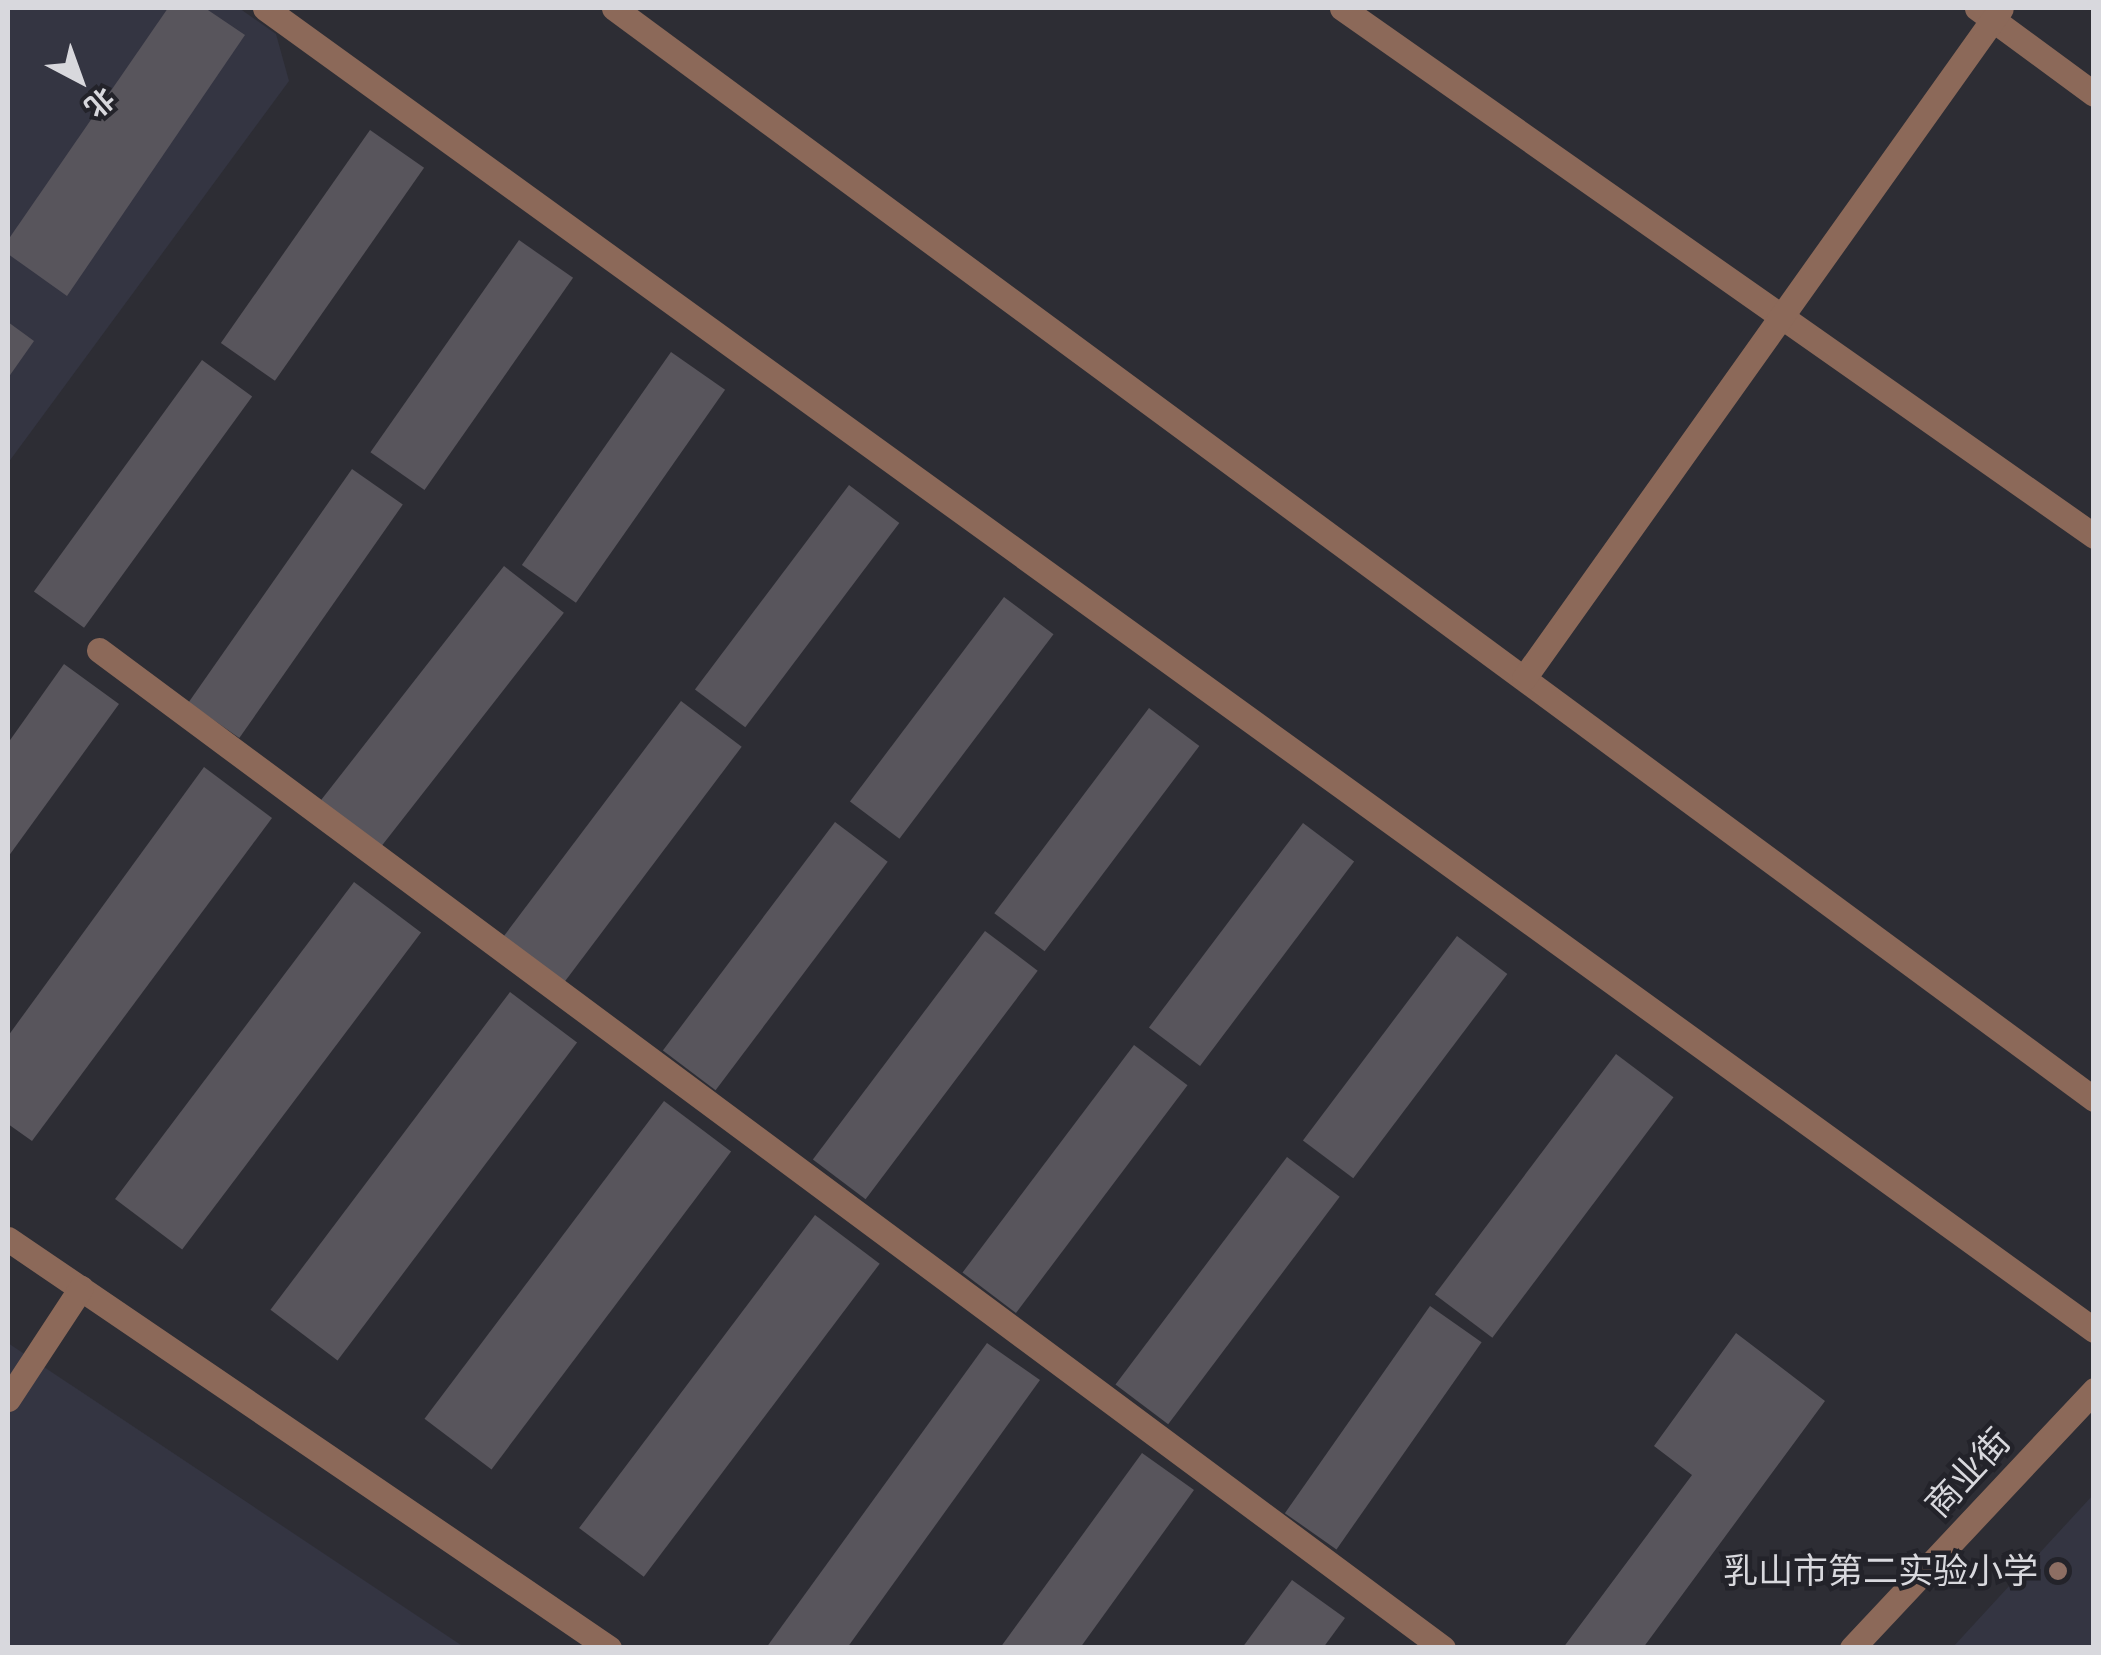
<!DOCTYPE html>
<meta charset="utf-8">
<style>
body{margin:0}
#map{position:relative;width:2101px;height:1655px;overflow:hidden;background:#2d2d34;font-family:Cabin,"Noto Sans SC",sans-serif}
div>[style]{position:absolute}
.built>*{inset:0;background:#343542}
.building>*{inset:0;background:#58555c;transform-origin:0 0}
.minor>*{height:25px;margin:-12.5px;padding:0 12.5px;transform-origin:12.5px;border-radius:12.5px;background:#8c6959}
.dots>*{width:28px;height:28px;translate:-50% -50%;box-sizing:border-box;border:5px solid #23232a;border-radius:50%}
span{translate:-50% -50%;white-space:nowrap;text-align:center;line-height:1.15;-webkit-text-stroke:9px #23232a;paint-order:stroke}
.street-label{font-size:35px;color:#d8d8dd}
.poi-label{font-size:35px;color:#d8d8dd}
.right{translate:-100% -50%;text-align:right}
.frame{position:absolute;inset:0;border:10px solid #d8d8dd;pointer-events:none}
.north{position:absolute;left:30px;top:30px;width:100px;height:100px;-webkit-text-stroke:8px #23232a;paint-order:stroke;rotate:139deg;font-size:28px;font-weight:700;line-height:40px;text-align:center;color:#d8d8dd}
.north::after{content:'';display:block;margin:auto;width:35px;height:45px;background:#d8d8dd;clip-path:polygon(50% 0,100% 100%,50% 72%,0 100%)}
</style>
<div id="map">
<div class="built">
<div style="clip-path:polygon(8px 8px,239px 8px,276px 34px,289px 81px,8px 463px)"></div>
<div style="clip-path:polygon(8px 1343px,464px 1647px,8px 1647px)"></div>
<div style="clip-path:polygon(2093px 1495px,2093px 1647px,1953px 1647px)"></div>
</div>
<div class="building">
<div style="clip-path:polygon(168px 8px,205px 8px,245px 35px,67px 296px,8px 254px,8px 240px)"></div>
<div style="left:370px;top:130px;width:66px;height:260px;rotate:35deg"></div>
<div style="left:519px;top:240px;width:66px;height:259px;rotate:35deg"></div>
<div style="clip-path:polygon(8px 322px,34px 341px,8px 378px)"></div>
<div style="left:671px;top:352px;width:66px;height:260px;rotate:35deg"></div>
<div style="left:202px;top:360px;width:62px;height:286px;rotate:36deg"></div>
<div style="left:352px;top:469px;width:62px;height:285px;rotate:35deg"></div>
<div style="left:849px;top:485px;width:63px;height:256px;rotate:37deg"></div>
<div style="left:504px;top:566px;width:76px;height:298px;rotate:38deg"></div>
<div style="left:1004px;top:597px;width:62px;height:256px;rotate:37deg"></div>
<div style="clip-path:polygon(64px 664px,119px 704px,8px 857px,8px 743px)"></div>
<div style="left:681px;top:701px;width:76px;height:297px;rotate:37deg"></div>
<div style="left:1149px;top:708px;width:63px;height:257px;rotate:37deg"></div>
<div style="clip-path:polygon(204px 767px,272px 818px,32px 1141px,8px 1124px,8px 1036px)"></div>
<div style="left:835px;top:822px;width:66px;height:286px;rotate:37deg"></div>
<div style="left:1303px;top:823px;width:64px;height:256px;rotate:37deg"></div>
<div style="left:354px;top:882px;width:84px;height:397px;rotate:37deg"></div>
<div style="left:985px;top:931px;width:66px;height:286px;rotate:37deg"></div>
<div style="left:1457px;top:936px;width:63px;height:256px;rotate:37deg"></div>
<div style="left:510px;top:992px;width:84px;height:398px;rotate:37deg"></div>
<div style="left:1134px;top:1045px;width:67px;height:285px;rotate:37deg"></div>
<div style="left:1616px;top:1054px;width:72px;height:301px;rotate:37deg"></div>
<div style="left:664px;top:1101px;width:84px;height:398px;rotate:37deg"></div>
<div style="left:1287px;top:1157px;width:66px;height:285px;rotate:37deg"></div>
<div style="left:815px;top:1215px;width:81px;height:392px;rotate:37deg"></div>
<div style="left:1430px;top:1306px;width:63px;height:253px;rotate:35deg"></div>
<div style="clip-path:polygon(1736px 1333px,1825px 1401px,1643px 1648px,1563px 1648px,1692px 1475px,1654px 1446px)"></div>
<div style="clip-path:polygon(987px 1343px,1040px 1380px,847px 1648px,766px 1648px)"></div>
<div style="clip-path:polygon(1142px 1453px,1194px 1490px,1080px 1648px,1000px 1648px)"></div>
<div style="clip-path:polygon(1292px 1580px,1345px 1618px,1323px 1648px,1242px 1648px)"></div>
</div>
<div class="minor">
<div style="left:265px;top:8px;width:2257px;rotate:35.86deg"></div>
<div style="left:614px;top:8px;width:1839px;rotate:36.4deg"></div>
<div style="left:1342px;top:8px;width:919px;rotate:35.07deg"></div>
<div style="left:1977px;top:8px;width:145px;rotate:36.3deg"></div>
<div style="left:99px;top:650px;width:1674px;rotate:36.6deg"></div>
<div style="left:1524px;top:678px;width:822px;rotate:-54.55deg"></div>
<div style="left:8px;top:1239px;width:727px;rotate:34.24deg"></div>
<div style="left:8px;top:1399px;width:133px;rotate:-56.7deg"></div>
<div style="left:1852px;top:1648px;width:354px;rotate:-46.8deg"></div>
</div>
<div class="dots">
<div style="left:2058px;top:1571px;background:#8d6e63"></div>
</div>
<div class="street-label">
<span style="left:1968px;top:1473px;rotate:-47deg">商业街</span>
</div>
<div class="poi-label">
<span class="right" style="left:2038px;top:1571px">乳山市第二实验小学</span>
</div>
<div class="frame"></div>
<div class="north">北</div>
</div>
